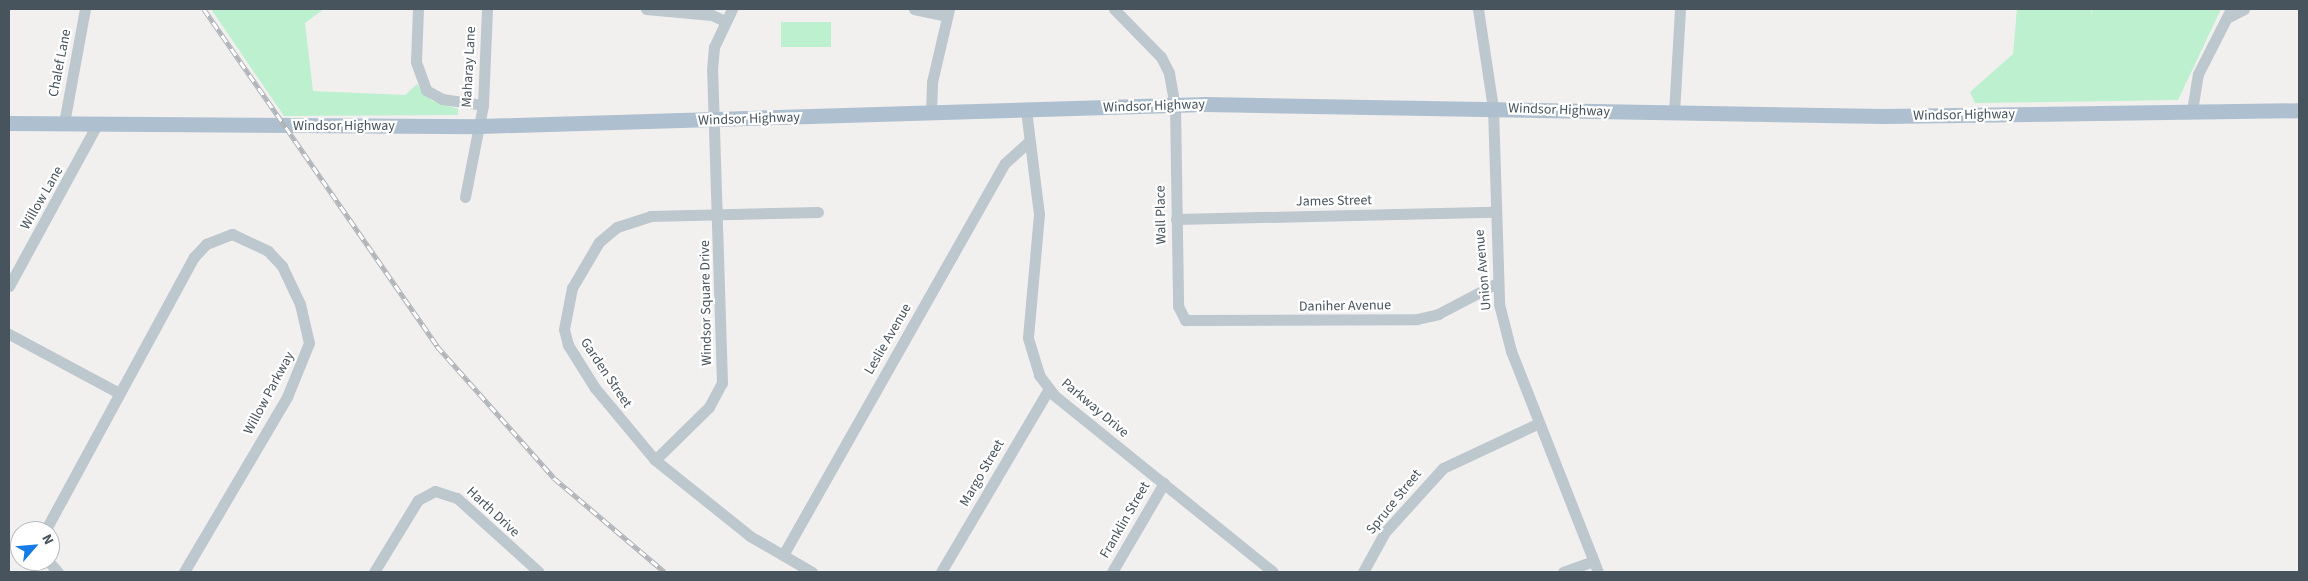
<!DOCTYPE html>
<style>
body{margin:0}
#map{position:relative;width:2308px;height:581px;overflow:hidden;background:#f2efef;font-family:"Source Sans 3",sans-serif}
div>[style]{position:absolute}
.green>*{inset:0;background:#bcf0ce;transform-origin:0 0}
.minor>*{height:11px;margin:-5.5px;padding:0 5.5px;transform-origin:5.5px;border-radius:5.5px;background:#bdc7ce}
.major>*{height:15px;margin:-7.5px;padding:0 7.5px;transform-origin:7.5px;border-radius:7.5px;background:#aec0cf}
.rail>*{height:4.5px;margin-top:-2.25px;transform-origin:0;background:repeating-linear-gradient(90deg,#fff 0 8px,#b1b5ba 0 16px);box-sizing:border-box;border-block:1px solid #b1b5ba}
span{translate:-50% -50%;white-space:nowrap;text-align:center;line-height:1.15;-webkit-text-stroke:4.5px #fff;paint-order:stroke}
.street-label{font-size:14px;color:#47545d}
.frame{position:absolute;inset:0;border:10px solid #47545d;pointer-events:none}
.north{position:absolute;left:10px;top:521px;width:50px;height:50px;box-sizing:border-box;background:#fff;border:1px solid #b5bbbe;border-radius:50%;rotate:63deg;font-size:14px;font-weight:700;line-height:20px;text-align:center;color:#47545d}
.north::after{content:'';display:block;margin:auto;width:18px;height:22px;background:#147be7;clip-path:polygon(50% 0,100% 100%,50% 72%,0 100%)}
</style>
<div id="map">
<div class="green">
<div style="clip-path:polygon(211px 9px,324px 9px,305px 23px,313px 91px,405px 95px,417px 84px,432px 101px,458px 109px,458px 115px,284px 116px)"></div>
<div style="clip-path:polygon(2017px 9px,2091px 9px,2092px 16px,2092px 9px,2221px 9px,2178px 100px,1975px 103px,1970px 92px,2013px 54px)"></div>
<div style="left:781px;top:22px;width:50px;height:25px"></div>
</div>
<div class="minor">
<div style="left:418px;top:9px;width:53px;rotate:92.2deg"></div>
<div style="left:416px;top:62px;width:30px;rotate:70deg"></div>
<div style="left:426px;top:90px;width:18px;rotate:29deg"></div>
<div style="left:442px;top:99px;width:41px;rotate:8.3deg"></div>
<div style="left:646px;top:9px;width:66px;rotate:5.2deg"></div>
<div style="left:712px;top:15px;width:14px;rotate:25deg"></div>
<div style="left:914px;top:9px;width:34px;rotate:12deg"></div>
<div style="left:1114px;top:9px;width:67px;rotate:45.6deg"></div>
<div style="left:1161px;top:57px;width:18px;rotate:63deg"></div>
<div style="left:1169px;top:73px;width:34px;rotate:80deg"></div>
<div style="left:1175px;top:106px;width:200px;rotate:89.1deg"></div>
<div style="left:1178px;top:306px;width:16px;rotate:63deg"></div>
<div style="left:1185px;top:320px;width:232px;rotate:-0.2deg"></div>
<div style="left:1417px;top:319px;width:22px;rotate:-13deg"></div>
<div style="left:1438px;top:314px;width:67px;rotate:-27.7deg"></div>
<div style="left:1478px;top:9px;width:100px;rotate:81.4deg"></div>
<div style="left:1493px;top:108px;width:196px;rotate:88.2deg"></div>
<div style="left:1499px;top:304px;width:49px;rotate:75.7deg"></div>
<div style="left:1511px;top:351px;width:238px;rotate:68.5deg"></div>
<div style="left:2229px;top:17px;width:17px;rotate:-28deg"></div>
<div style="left:1026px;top:110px;width:105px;rotate:82.9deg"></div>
<div style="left:1039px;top:214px;width:124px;rotate:95.1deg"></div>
<div style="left:1028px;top:338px;width:39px;rotate:73deg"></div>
<div style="left:1039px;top:375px;width:26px;rotate:53deg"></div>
<div style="left:1055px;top:396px;width:280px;rotate:38.9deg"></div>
<div style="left:2192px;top:111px;width:37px;rotate:-81deg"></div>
<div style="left:2198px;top:74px;width:73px;rotate:-63.1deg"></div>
<div style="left:931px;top:113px;width:31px;rotate:-88deg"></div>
<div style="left:932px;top:82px;width:75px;rotate:-76.9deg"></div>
<div style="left:1674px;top:113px;width:104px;rotate:-86.7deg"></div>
<div style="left:64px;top:123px;width:116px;rotate:-79.6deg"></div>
<div style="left:465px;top:197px;width:94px;rotate:-78.9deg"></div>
<div style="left:483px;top:105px;width:96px;rotate:-87.6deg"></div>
<div style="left:1176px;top:219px;width:317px;rotate:-1.3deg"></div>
<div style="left:9px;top:286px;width:186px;rotate:-61.4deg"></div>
<div style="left:9px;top:334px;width:123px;rotate:28.2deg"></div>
<div style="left:655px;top:460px;width:76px;rotate:-44.5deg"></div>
<div style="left:709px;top:407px;width:27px;rotate:-62deg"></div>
<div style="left:722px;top:383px;width:313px;rotate:-91.8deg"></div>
<div style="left:712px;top:70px;width:23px;rotate:-85deg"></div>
<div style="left:714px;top:47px;width:42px;rotate:-64.7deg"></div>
<div style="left:45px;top:531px;width:312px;rotate:-61.5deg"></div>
<div style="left:194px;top:257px;width:18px;rotate:-47deg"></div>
<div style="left:206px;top:244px;width:28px;rotate:-21deg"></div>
<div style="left:232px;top:234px;width:40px;rotate:25deg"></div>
<div style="left:268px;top:251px;width:21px;rotate:47deg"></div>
<div style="left:282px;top:266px;width:42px;rotate:64.7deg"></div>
<div style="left:300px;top:304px;width:40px;rotate:77deg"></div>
<div style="left:309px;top:343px;width:58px;rotate:112.2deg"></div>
<div style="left:287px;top:397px;width:203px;rotate:120.5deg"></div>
<div style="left:783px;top:555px;width:450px;rotate:-60.5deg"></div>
<div style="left:1005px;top:163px;width:30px;rotate:-42deg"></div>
<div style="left:48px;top:561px;width:15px;rotate:48deg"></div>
<div style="left:374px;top:572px;width:84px;rotate:-58.6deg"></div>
<div style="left:418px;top:500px;width:19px;rotate:-28deg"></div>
<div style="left:435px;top:491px;width:23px;rotate:18deg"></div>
<div style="left:457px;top:498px;width:110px;rotate:42.1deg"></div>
<div style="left:812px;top:572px;width:72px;rotate:-149.9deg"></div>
<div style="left:750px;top:536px;width:122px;rotate:-141.3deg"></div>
<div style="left:655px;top:460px;width:94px;rotate:-129.8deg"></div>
<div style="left:595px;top:388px;width:51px;rotate:-122.1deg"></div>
<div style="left:568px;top:345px;width:16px;rotate:-104deg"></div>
<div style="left:564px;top:329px;width:42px;rotate:-79deg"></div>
<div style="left:572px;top:288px;width:53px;rotate:-59.6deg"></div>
<div style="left:599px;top:242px;width:23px;rotate:-40deg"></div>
<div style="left:617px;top:227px;width:35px;rotate:-18deg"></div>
<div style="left:650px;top:216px;width:168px;rotate:-1.4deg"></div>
<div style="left:941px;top:572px;width:212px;rotate:-59.5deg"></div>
<div style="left:1112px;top:572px;width:103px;rotate:-59.7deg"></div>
<div style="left:1363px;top:572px;width:46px;rotate:-61.2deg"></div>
<div style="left:1385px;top:532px;width:86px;rotate:-47.8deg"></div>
<div style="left:1443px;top:468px;width:106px;rotate:-25.1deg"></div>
<div style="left:1563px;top:572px;width:32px;rotate:-20deg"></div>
</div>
<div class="major">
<div style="left:9px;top:123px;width:471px;rotate:0.4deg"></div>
<div style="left:480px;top:126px;width:726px;rotate:-1.74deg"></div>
<div style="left:1206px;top:104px;width:677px;rotate:1.02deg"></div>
<div style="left:1883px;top:116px;width:416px;rotate:-0.8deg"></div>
</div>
<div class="rail">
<div style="left:204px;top:9px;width:410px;rotate:55.3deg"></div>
<div style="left:437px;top:346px;width:176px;rotate:48.4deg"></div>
<div style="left:554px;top:478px;width:145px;rotate:40.3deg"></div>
</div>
<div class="street-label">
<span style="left:60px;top:63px;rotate:-79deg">Chalef Lane</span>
<span style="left:469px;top:67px;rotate:-87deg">Maharay Lane</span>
<span style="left:1154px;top:106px;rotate:-2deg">Windsor Highway</span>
<span style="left:1559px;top:110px;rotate:2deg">Windsor Highway</span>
<span style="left:1964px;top:115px;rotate:-1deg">Windsor Highway</span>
<span style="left:749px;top:119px;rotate:-2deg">Windsor Highway</span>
<span style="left:344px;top:126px">Windsor Highway</span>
<span style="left:42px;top:198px;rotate:-60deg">Willow Lane</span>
<span style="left:1334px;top:201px;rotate:-1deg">James Street</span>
<span style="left:1161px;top:215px;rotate:-91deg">Wall Place</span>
<span style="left:1483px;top:270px;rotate:-95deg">Union Avenue</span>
<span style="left:706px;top:303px;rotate:-91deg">Windsor Square Drive</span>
<span style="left:1345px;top:306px;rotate:-1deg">Daniher Avenue</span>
<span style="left:888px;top:339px;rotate:-60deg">Leslie Avenue</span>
<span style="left:606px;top:373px;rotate:56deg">Garden Street</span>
<span style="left:269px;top:393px;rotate:-62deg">Willow Parkway</span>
<span style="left:1095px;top:408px;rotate:40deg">Parkway Drive</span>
<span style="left:982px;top:473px;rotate:-60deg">Margo Street</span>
<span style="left:1394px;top:502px;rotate:-51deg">Spruce Street</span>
<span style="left:493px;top:512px;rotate:43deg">Harth Drive</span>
<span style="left:1125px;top:520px;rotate:-60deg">Franklin Street</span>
</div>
<div class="frame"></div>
<div class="north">N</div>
</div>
